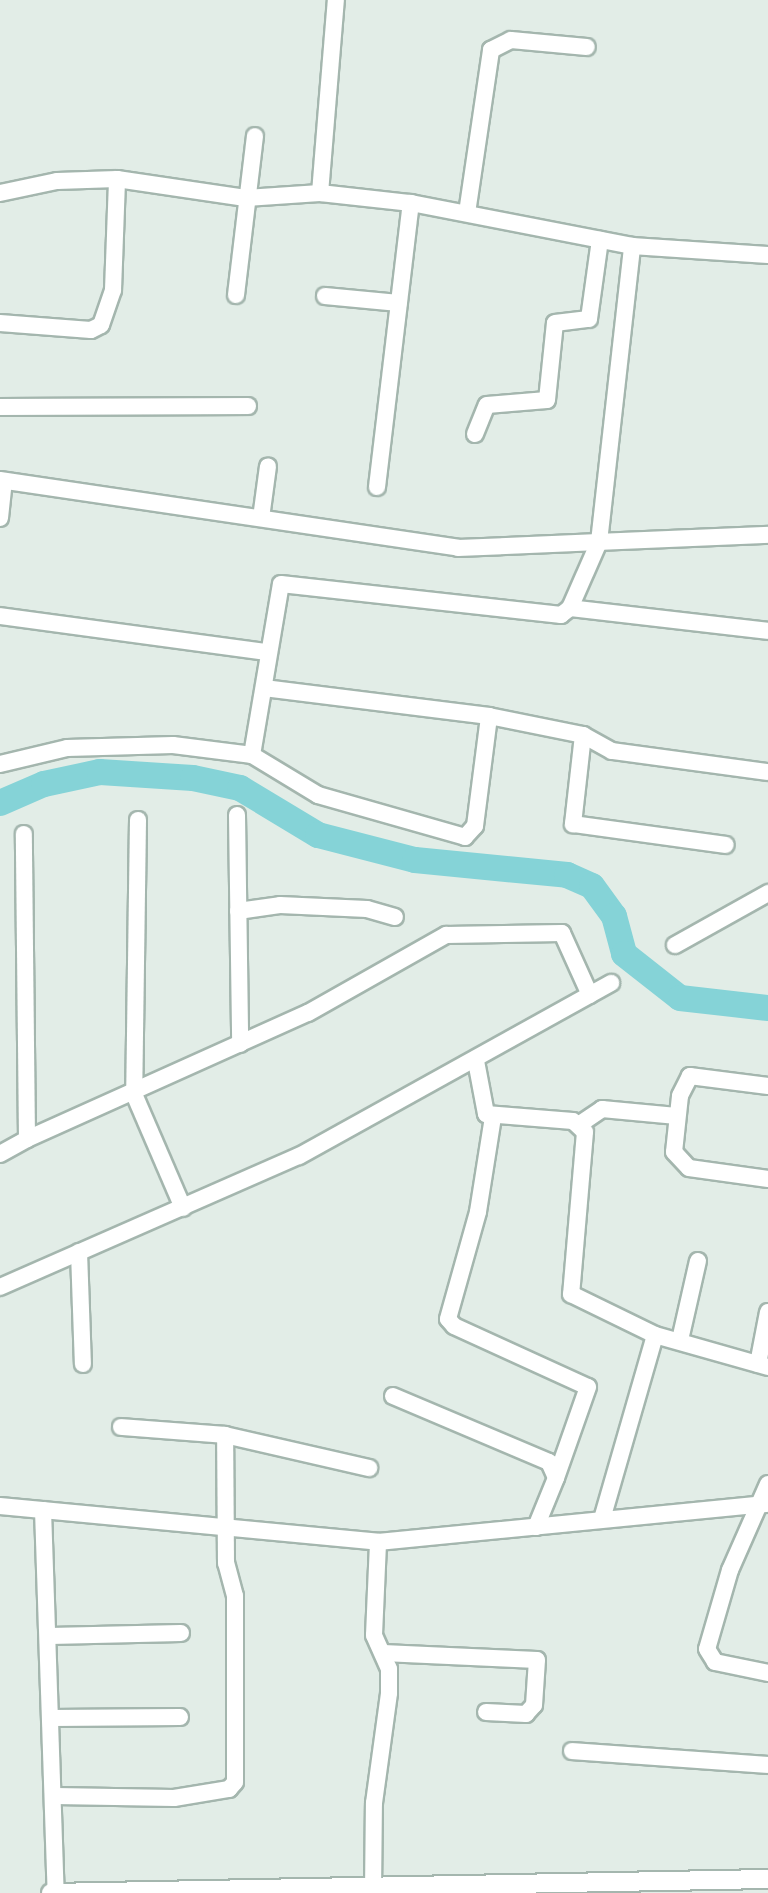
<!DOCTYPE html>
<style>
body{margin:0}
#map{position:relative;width:768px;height:1893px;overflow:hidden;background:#e2ede7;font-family:"Fira Sans Condensed",sans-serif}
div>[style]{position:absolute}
.river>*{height:26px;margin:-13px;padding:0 13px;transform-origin:13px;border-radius:13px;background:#85d3d7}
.roads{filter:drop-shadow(2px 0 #a4b6ae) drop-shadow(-2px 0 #a4b6ae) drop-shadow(0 2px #a4b6ae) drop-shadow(0 -2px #a4b6ae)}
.street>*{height:16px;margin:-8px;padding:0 8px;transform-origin:8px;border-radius:8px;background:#fff}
.secondary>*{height:18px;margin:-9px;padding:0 9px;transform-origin:9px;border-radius:9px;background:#fff}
span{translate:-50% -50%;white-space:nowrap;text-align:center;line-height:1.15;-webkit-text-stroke:6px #f3f9f5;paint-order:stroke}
</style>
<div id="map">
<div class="river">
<div style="left:0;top:803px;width:48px;rotate:-23.4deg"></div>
<div style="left:44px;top:784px;width:57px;rotate:-12.1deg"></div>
<div style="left:100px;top:772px;width:93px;rotate:3.7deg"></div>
<div style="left:193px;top:778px;width:48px;rotate:12deg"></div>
<div style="left:240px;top:788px;width:91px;rotate:31.1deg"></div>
<div style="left:318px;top:835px;width:100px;rotate:14.5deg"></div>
<div style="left:415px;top:860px;width:153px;rotate:5.6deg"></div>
<div style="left:567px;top:875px;width:27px;rotate:24deg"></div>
<div style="left:592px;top:886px;width:37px;rotate:54deg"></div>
<div style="left:614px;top:916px;width:39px;rotate:75deg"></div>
<div style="left:624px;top:954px;width:71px;rotate:38.2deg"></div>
<div style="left:680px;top:998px;width:89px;rotate:6.5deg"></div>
</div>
<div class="roads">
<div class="street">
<div style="left:0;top:193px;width:58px;rotate:-11.9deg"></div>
<div style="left:57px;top:181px;width:60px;rotate:-1.9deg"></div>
<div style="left:117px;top:179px;width:130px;rotate:8.4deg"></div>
<div style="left:246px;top:198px;width:74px;rotate:-3.9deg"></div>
<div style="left:320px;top:193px;width:92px;rotate:6.3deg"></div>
<div style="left:411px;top:203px;width:225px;rotate:11deg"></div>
<div style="left:632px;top:246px;width:136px;rotate:3.8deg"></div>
<div style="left:320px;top:193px;width:194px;rotate:-85.3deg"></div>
<div style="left:467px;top:213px;width:165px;rotate:-81.6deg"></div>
<div style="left:491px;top:50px;width:22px;rotate:-27deg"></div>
<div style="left:511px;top:40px;width:76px;rotate:5.3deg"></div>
<div style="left:236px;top:295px;width:160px;rotate:-83.2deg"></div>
<div style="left:325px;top:296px;width:74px;rotate:5.4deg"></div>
<div style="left:0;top:323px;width:91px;rotate:4.4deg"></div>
<div style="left:91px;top:330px;width:11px;rotate:-27deg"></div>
<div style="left:101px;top:325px;width:37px;rotate:-71deg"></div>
<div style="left:113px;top:290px;width:111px;rotate:-87.9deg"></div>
<div style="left:0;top:407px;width:248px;rotate:-0.2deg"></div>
<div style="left:475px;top:434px;width:31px;rotate:-68deg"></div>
<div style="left:487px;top:405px;width:60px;rotate:-4.8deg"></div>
<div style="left:547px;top:400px;width:77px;rotate:-84.1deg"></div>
<div style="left:555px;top:323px;width:34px;rotate:-7deg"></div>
<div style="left:589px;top:319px;width:80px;rotate:-82.1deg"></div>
<div style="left:0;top:480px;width:463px;rotate:8.4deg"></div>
<div style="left:458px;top:548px;width:141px;rotate:-2.4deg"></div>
<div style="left:599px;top:542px;width:298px;rotate:-83.6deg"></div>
<div style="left:377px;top:487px;width:286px;rotate:-83.2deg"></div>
<div style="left:0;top:518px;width:37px;rotate:-84deg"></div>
<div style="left:261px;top:518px;width:52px;rotate:-82.3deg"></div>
<div style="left:570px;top:608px;width:199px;rotate:6.6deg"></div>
<div style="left:0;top:616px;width:267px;rotate:7.7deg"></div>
<div style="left:264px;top:688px;width:227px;rotate:7.1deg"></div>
<div style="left:489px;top:716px;width:96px;rotate:11.4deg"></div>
<div style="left:583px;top:735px;width:33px;rotate:29deg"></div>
<div style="left:612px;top:751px;width:157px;rotate:7.7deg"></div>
<div style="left:583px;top:735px;width:90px;rotate:96.4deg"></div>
<div style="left:573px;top:824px;width:154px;rotate:7.8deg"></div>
<div style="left:252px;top:755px;width:173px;rotate:-80.4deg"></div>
<div style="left:281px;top:584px;width:282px;rotate:6.3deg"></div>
<div style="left:561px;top:615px;width:11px;rotate:-38deg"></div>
<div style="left:570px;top:608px;width:72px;rotate:-66.3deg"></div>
<div style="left:599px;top:542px;width:169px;rotate:-2.4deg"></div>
<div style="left:0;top:764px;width:69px;rotate:-13.4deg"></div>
<div style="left:67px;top:748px;width:106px;rotate:-1.6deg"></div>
<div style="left:173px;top:745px;width:80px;rotate:7.2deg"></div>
<div style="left:252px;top:755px;width:77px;rotate:31.2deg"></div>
<div style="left:318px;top:795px;width:153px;rotate:15.9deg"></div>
<div style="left:465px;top:837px;width:15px;rotate:-48deg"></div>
<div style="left:475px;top:826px;width:111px;rotate:-82.7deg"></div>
<div style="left:237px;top:815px;width:229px;rotate:89.2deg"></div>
<div style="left:138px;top:820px;width:274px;rotate:90.8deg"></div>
<div style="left:134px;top:1094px;width:124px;rotate:66.7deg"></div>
<div style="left:238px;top:911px;width:42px;rotate:-8.1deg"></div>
<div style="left:280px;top:905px;width:87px;rotate:2.6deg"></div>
<div style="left:367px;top:909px;width:29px;rotate:16deg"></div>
<div style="left:675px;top:945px;width:107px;rotate:-29.2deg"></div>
<div style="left:476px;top:1061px;width:54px;rotate:79.3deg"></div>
<div style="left:486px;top:1114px;width:87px;rotate:4.6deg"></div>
<div style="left:573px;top:1121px;width:16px;rotate:43deg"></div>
<div style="left:585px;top:1132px;width:163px;rotate:94.9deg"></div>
<div style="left:571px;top:1294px;width:93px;rotate:26deg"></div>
<div style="left:655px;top:1335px;width:117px;rotate:15.8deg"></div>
<div style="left:768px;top:1086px;width:79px;rotate:-172.7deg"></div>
<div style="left:690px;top:1076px;width:22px;rotate:117deg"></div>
<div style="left:680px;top:1096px;width:56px;rotate:96.1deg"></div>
<div style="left:674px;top:1152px;width:22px;rotate:47deg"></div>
<div style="left:689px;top:1168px;width:80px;rotate:7.9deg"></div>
<div style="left:493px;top:1117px;width:96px;rotate:99deg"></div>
<div style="left:478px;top:1212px;width:111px;rotate:105.7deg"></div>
<div style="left:448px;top:1319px;width:9px;rotate:49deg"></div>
<div style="left:454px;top:1326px;width:147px;rotate:24.5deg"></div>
<div style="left:588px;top:1387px;width:96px;rotate:109.4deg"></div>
<div style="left:580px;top:1124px;width:27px;rotate:-34deg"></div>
<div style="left:602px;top:1109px;width:75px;rotate:5.3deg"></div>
<div style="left:27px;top:1139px;width:308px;rotate:-24.2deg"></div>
<div style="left:308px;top:1013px;width:159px;rotate:-29.5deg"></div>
<div style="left:446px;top:935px;width:116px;rotate:-1deg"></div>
<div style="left:562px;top:933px;width:68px;rotate:65.7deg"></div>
<div style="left:0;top:1154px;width:31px;rotate:-29deg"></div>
<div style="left:27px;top:1139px;width:305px;rotate:-90.6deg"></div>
<div style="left:79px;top:1252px;width:112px;rotate:88deg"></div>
<div style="left:0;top:1287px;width:326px;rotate:-23.7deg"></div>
<div style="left:299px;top:1156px;width:357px;rotate:-29deg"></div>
<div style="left:680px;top:1340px;width:81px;rotate:-77.2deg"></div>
<div style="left:758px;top:1364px;width:53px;rotate:-79.1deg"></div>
<div style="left:393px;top:1396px;width:169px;rotate:22.9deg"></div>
<div style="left:549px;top:1462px;width:17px;rotate:66deg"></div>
<div style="left:556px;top:1478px;width:53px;rotate:112.2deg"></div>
<div style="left:121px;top:1427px;width:104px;rotate:4.4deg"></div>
<div style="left:768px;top:1484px;width:94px;rotate:113.8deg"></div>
<div style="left:730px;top:1570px;width:82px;rotate:106.2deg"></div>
<div style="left:707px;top:1649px;width:15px;rotate:58deg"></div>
<div style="left:715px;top:1662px;width:54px;rotate:11.7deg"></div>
<div style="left:0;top:1506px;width:380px;rotate:5.4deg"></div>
<div style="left:378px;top:1542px;width:392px;rotate:-5.6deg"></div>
<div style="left:43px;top:1510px;width:382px;rotate:88.1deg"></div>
<div style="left:602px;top:1519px;width:191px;rotate:-73.9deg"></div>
<div style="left:50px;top:1636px;width:131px;rotate:-1.3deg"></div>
<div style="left:383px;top:1653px;width:154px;rotate:2.6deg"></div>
<div style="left:537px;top:1660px;width:45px;rotate:93.8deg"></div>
<div style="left:534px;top:1705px;width:12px;rotate:132deg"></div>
<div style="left:526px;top:1714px;width:40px;rotate:-177.1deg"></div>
<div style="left:52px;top:1718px;width:128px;rotate:-0.4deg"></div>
<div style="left:572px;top:1751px;width:196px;rotate:4.1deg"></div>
<div style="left:55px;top:1796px;width:119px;rotate:1deg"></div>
<div style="left:174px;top:1798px;width:56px;rotate:-9.3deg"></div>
<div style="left:229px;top:1789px;width:9px;rotate:-49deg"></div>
<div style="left:235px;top:1782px;width:186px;rotate:-90deg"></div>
<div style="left:235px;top:1596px;width:34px;rotate:-105deg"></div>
<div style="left:226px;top:1563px;width:128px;rotate:-90.4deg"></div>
<div style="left:225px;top:1435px;width:148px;rotate:12.9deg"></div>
<div style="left:373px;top:1893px;width:90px;rotate:-89.4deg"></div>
<div style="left:374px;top:1803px;width:111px;rotate:-82.2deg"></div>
<div style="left:389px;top:1693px;width:24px;rotate:-90deg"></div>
<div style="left:389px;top:1669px;width:37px;rotate:-114deg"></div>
<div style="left:374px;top:1635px;width:93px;rotate:-87.5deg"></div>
</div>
<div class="secondary">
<div style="left:51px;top:1893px;width:717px;rotate:-1.12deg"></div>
</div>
</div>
</div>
